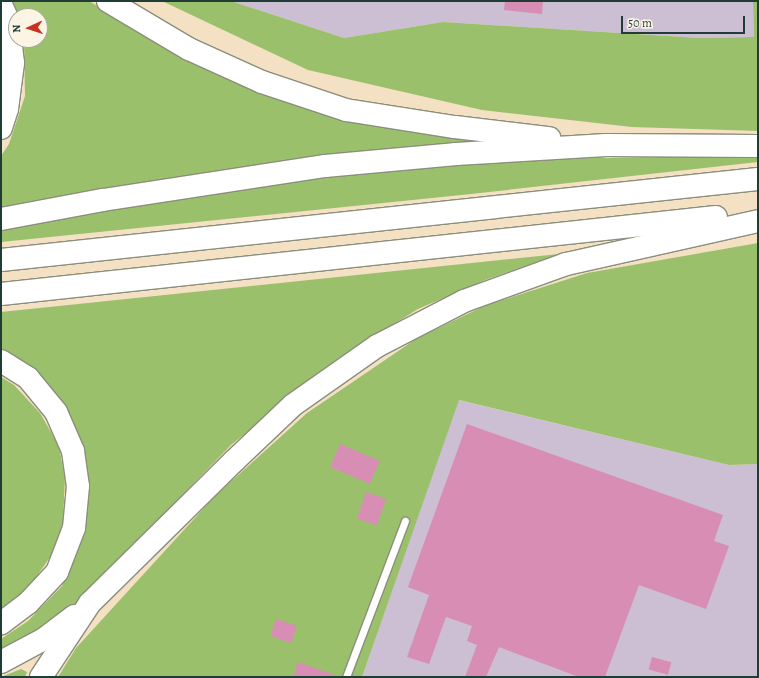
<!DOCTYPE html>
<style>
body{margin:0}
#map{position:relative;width:759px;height:678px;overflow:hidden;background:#f4e0c3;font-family:Alegreya,serif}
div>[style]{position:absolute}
.industrial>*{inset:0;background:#ccbed3}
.green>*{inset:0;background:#9ac06b}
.building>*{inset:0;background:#d88eb4;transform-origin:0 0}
.roads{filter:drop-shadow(1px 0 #8a8e7c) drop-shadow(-1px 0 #8a8e7c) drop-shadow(0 1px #8a8e7c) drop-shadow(0 -1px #8a8e7c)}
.service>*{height:7px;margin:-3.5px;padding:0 3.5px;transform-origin:3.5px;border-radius:3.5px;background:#fff}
.motorway>*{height:22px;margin:-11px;padding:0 11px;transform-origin:11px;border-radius:11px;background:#fff}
span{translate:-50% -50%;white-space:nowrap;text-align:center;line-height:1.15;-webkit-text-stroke:3px #fcf5e5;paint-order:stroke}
.frame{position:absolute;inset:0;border:2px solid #1f3d34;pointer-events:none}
.north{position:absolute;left:8px;top:8px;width:40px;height:40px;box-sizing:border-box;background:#fcf5e5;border:1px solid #a4ab9e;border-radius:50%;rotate:267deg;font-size:11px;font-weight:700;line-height:16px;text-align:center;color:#1f3d34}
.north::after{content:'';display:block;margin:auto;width:14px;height:18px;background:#c8321e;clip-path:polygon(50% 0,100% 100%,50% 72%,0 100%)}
.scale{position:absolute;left:621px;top:16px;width:124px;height:18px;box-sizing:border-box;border:2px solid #1f3d34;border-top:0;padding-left:5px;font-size:12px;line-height:14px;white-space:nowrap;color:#1f3d34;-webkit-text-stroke:3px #fcf5e5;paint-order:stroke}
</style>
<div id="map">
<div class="industrial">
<div style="clip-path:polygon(231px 1px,753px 1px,754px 37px,699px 38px,443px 22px,344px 38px)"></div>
<div style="clip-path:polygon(458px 400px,729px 465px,758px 464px,758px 677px,362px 677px)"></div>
</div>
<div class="green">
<div style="clip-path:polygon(13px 1px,89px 1px,163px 45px,398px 128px,498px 146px,1px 210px,1px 156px,9px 144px,25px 96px,24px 40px,40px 40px,40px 16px,17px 16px)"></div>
<div style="clip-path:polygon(162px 1px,231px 1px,344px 38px,443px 22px,699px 38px,754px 37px,753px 1px,758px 1px,758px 131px,632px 127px,482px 110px,308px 70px)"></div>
<div style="clip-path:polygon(758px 157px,758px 162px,471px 194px,1px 242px,1px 229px,124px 206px,287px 182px,466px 164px,589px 158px)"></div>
<div style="clip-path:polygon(758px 243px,758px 464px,729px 465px,459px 400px,362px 677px,58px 677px,76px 648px,215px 496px,307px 413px,416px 339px,484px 306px,587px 273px)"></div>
<div style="clip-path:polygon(559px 254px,485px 280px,418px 309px,340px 357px,231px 445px,79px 601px,33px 634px,1px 650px,1px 639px,28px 621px,62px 586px,82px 541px,88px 491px,79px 437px,54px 391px,23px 361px,1px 351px,1px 312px)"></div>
<div style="clip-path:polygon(1px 377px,14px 385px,40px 413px,59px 446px,65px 478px,63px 522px,53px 553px,22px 597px,1px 612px)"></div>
<div style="clip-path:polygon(21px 669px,27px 672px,25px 677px,1px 677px)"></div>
</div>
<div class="building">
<div style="clip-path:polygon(505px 1px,543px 1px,542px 14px,504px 10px)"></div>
<div style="clip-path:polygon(467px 424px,723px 515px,714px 541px,729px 546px,706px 609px,639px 585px,605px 677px,579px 677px,499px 647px,486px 677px,465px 677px,477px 645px,467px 641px,472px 626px,446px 617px,429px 664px,407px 657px,429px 595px,408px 587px)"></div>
<div style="left:340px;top:444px;width:43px;height:25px;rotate:23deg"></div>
<div style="left:366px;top:492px;width:21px;height:28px;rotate:19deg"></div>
<div style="left:276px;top:619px;width:22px;height:18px;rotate:18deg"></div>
<div style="left:652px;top:657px;width:20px;height:13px;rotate:15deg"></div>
<div style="clip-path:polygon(298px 662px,335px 675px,334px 677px,293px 677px)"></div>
</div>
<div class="roads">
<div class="service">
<div style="left:346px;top:677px;width:167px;rotate:-69.3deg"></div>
</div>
<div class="motorway">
<div style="left:108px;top:1px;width:94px;rotate:30.7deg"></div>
<div style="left:189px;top:49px;width:80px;rotate:24.3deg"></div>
<div style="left:262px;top:82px;width:89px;rotate:18.4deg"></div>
<div style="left:346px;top:110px;width:110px;rotate:8.9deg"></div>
<div style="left:455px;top:127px;width:95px;rotate:6.7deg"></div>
<div style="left:1px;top:5px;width:17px;rotate:65deg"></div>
<div style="left:8px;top:20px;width:43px;rotate:83.4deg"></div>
<div style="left:13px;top:63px;width:46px;rotate:97.4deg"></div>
<div style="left:7px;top:109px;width:20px;rotate:108deg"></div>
<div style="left:1px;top:219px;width:104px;rotate:-10.6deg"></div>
<div style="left:103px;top:200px;width:225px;rotate:-8.7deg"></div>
<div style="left:325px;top:166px;width:132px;rotate:-5.2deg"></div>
<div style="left:456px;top:154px;width:150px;rotate:-3.4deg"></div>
<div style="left:606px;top:145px;width:152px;rotate:0.4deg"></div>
<div style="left:1px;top:260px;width:761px;rotate:-6.11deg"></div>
<div style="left:1px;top:294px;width:719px;rotate:-6.15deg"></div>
<div style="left:1px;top:361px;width:32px;rotate:32deg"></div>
<div style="left:28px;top:378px;width:44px;rotate:50.5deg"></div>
<div style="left:56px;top:412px;width:43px;rotate:66.4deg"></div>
<div style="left:73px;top:451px;width:35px;rotate:82deg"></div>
<div style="left:78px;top:486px;width:42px;rotate:95.4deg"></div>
<div style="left:74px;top:528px;width:47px;rotate:111.1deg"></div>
<div style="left:57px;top:572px;width:42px;rotate:133.1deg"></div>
<div style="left:28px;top:603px;width:34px;rotate:143deg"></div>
<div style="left:1px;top:662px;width:49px;rotate:-28.1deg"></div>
<div style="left:44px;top:639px;width:38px;rotate:-37deg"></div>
<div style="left:41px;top:677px;width:89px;rotate:-56.5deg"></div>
<div style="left:90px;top:603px;width:202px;rotate:-44.6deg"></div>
<div style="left:234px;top:461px;width:81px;rotate:-43.5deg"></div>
<div style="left:293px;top:405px;width:103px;rotate:-35.1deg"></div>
<div style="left:377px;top:346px;width:98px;rotate:-27.3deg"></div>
<div style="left:464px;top:301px;width:109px;rotate:-19.9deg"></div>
<div style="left:566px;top:264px;width:197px;rotate:-12.6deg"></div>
</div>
</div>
<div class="frame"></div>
<div class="north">N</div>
<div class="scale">50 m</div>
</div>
